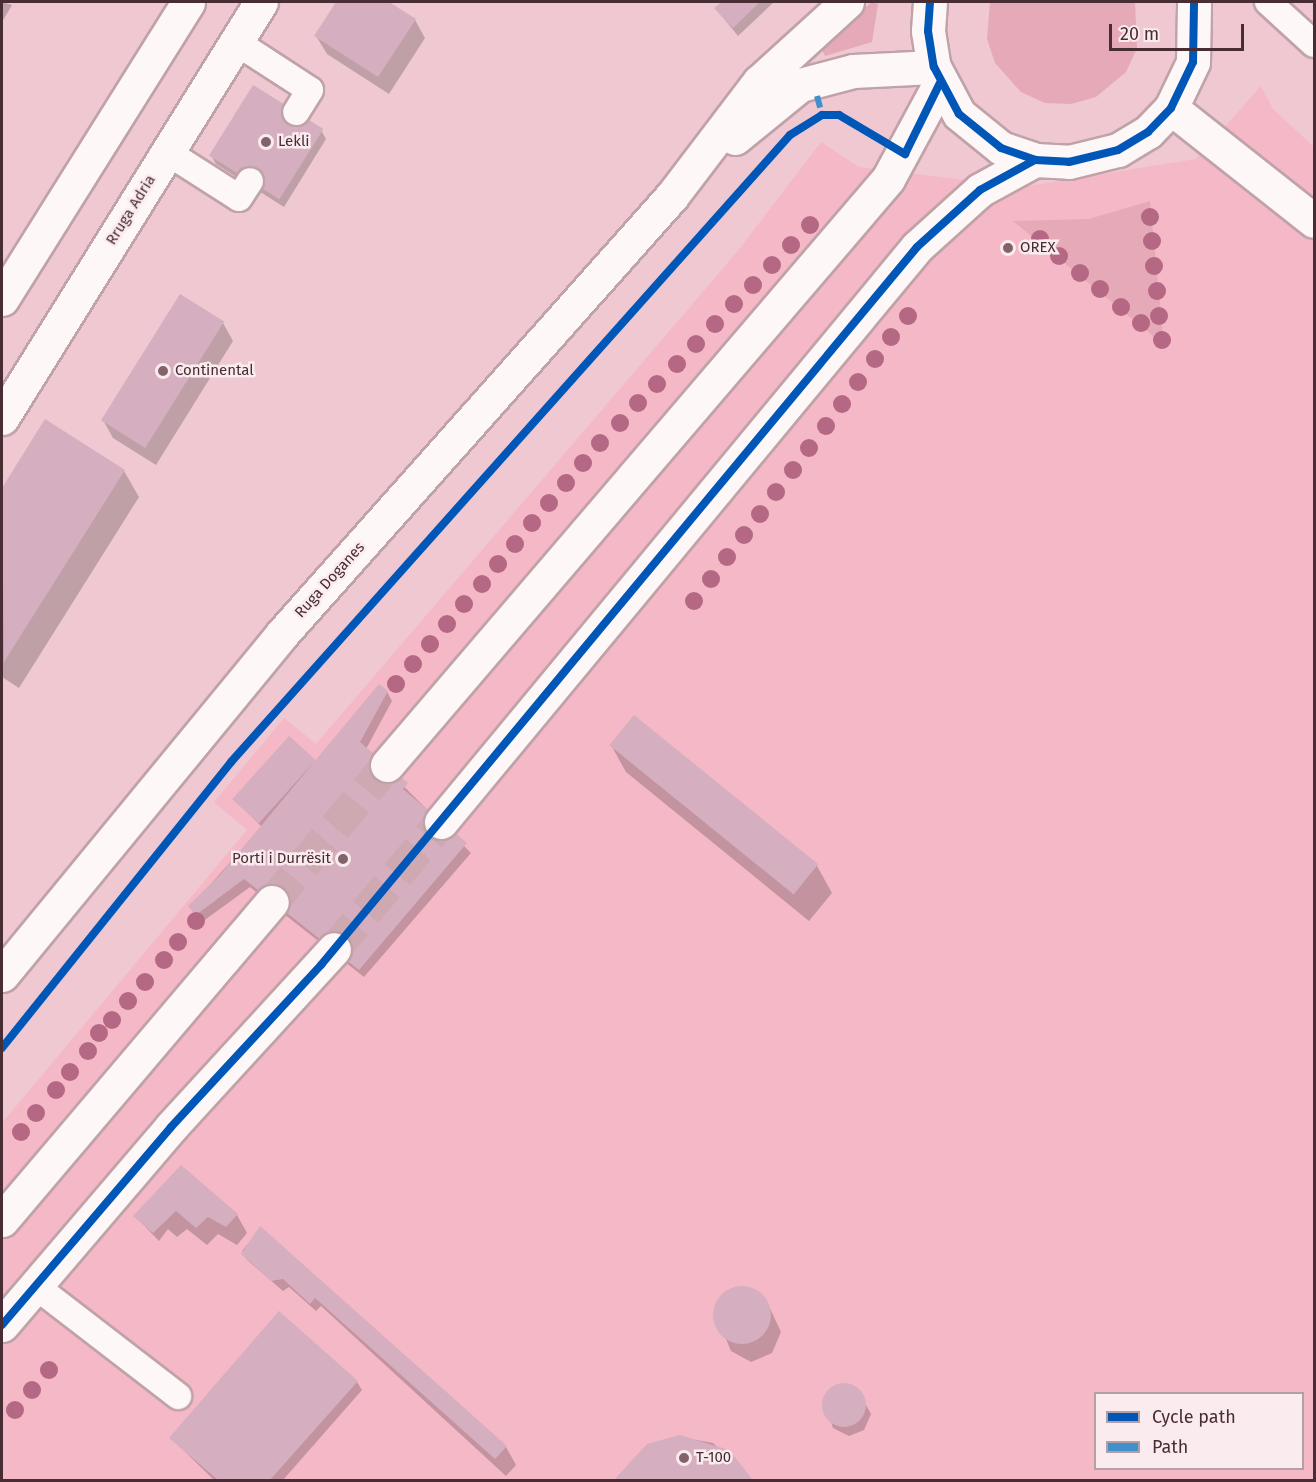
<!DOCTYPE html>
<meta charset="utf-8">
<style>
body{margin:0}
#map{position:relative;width:1316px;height:1482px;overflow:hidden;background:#efc8d1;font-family:"Fira Sans",sans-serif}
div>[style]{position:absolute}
.built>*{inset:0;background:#f4b8c7}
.green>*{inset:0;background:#e5a9b7}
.shadow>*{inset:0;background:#0003}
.building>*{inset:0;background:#d5aebf;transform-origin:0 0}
.round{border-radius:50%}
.minor-tunnel>*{height:33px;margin-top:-16.5px;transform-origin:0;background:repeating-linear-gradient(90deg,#cea9b2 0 33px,transparent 0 49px)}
.roads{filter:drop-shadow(2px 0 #c0a2a9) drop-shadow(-2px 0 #c0a2a9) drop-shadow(0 2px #c0a2a9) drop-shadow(0 -2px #c0a2a9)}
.service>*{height:26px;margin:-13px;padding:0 13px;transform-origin:13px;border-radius:13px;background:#fdf7f8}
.minor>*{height:33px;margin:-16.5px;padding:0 16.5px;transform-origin:16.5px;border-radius:16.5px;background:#fdf7f8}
.secondary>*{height:33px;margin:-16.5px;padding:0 16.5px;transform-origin:16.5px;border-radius:16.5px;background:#fdf7f8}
.primary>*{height:33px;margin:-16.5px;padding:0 16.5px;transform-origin:16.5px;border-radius:16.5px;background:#fdf7f8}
.quiet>*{height:6px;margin-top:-3px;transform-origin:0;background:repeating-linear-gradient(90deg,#4190ce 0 12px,transparent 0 18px)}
.cycleway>*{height:8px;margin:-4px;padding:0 4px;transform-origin:4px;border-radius:4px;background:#0057b8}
.trees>*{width:18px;height:18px;margin:-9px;border-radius:50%;background:#b56883}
.dots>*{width:16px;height:16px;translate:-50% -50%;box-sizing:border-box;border:3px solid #faebee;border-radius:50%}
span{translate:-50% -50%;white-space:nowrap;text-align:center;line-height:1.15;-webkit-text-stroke:5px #faebee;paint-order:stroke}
.poi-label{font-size:15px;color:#492d34}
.left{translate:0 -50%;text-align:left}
.right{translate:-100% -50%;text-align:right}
.street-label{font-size:15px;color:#492d34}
.frame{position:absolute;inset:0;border:3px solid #492d34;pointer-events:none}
.legend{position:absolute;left:1094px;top:1392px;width:210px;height:78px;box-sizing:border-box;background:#faebee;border:2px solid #b39fa4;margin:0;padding:8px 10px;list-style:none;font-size:18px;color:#492d34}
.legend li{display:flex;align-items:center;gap:12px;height:30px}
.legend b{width:30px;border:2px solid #b39fa4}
.scale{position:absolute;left:1109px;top:24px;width:135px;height:27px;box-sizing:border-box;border:3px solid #492d34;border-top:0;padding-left:8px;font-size:18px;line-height:21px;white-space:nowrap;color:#492d34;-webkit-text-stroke:4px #faebee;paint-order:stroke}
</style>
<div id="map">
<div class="built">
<div style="clip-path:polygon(evenodd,1261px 86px,1273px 109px,1314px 147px,1314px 1480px,2px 1480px,2px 1123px,247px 830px,214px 802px,284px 718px,316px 744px,737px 252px,821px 142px,859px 167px,1022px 187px,1196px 159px,1261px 86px,1096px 1394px,1302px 1394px,1302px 1468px,1096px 1468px,1096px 1394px)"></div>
</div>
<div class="green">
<div style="clip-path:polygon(872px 2px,878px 4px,872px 42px,825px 56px,820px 46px)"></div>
<div style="clip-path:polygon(990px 2px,1135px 2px,1137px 48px,1126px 72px,1096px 97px,1071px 104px,1045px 103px,1021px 92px,995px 63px,987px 39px)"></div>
<div style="clip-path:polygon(1150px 201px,1164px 345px,1013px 221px,1089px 219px)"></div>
</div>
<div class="shadow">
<div style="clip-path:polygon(2px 2px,12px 5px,2px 22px)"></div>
<div style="clip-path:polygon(338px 2px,386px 2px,415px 20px,425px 38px,389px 94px,327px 54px,316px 36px)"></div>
<div style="clip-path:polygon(721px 2px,774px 2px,738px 36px,716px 9px)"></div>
<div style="clip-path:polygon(321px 130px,326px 139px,284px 207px,216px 164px,211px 155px)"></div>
<div style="clip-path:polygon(223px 323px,233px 341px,156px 465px,113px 438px,103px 420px)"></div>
<div style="clip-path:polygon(45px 422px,124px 471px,139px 497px,19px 688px,2px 677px,2px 491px)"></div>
<div style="clip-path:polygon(387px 692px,392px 701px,366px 749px,471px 853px,364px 977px,250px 887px,202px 922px,190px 907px,262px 827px,235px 800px,316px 762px)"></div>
<div style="clip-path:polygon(611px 745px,817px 866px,832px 893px,809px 921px,626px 772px)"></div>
<div style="clip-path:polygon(146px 1204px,237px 1215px,247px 1233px,237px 1245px,218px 1234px,207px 1245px,187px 1229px,177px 1237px,168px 1229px,159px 1241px,135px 1216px)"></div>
<div style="clip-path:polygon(260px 1229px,506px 1447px,516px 1465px,506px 1476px,321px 1306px,316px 1311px,289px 1287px,283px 1291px,247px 1260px,242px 1251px)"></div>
<div style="clip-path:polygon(749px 1288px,767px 1302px,781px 1332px,772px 1353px,751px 1362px,731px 1351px,714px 1310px,727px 1291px)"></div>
<div style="clip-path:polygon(357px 1382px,362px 1390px,283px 1480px,214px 1480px,171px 1438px)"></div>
<div style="clip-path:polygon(832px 1387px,857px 1389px,871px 1414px,864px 1430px,849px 1436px,833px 1428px,824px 1402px)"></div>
<div style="clip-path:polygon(680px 1437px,713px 1443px,752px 1480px,616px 1480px,648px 1445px)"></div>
</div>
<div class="building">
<div style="clip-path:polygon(336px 2px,389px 2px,416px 19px,378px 77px,314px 36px)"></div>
<div style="clip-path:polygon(722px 2px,760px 2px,733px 28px,714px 8px)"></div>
<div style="left:253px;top:85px;width:83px;height:83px;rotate:32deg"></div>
<div style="left:180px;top:294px;width:52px;height:149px;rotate:32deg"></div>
<div style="clip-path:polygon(45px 419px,125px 470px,4px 662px,2px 488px)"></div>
<div style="clip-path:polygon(379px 684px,388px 691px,360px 742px,408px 783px,403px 789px,467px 843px,359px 970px,244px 879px,196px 915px,188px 906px,220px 875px)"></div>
<div style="left:634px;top:715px;width:237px;height:39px;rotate:39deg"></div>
<div style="left:289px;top:736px;width:36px;height:85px;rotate:42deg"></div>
<div style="clip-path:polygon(181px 1165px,238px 1214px,226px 1227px,208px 1217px,196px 1228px,176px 1211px,153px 1233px,133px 1216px)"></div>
<div style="clip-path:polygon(260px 1226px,507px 1446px,495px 1459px,315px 1298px,310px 1304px,283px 1279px,271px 1281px,241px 1254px)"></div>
<div class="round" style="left:713px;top:1286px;width:58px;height:58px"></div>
<div style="clip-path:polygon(279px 1311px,358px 1381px,270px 1480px,218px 1480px,169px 1438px)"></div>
<div class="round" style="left:822px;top:1383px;width:44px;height:44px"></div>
<div style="clip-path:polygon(680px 1435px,729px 1450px,753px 1480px,614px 1480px,647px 1444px)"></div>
</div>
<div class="minor-tunnel">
<div style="left:272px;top:902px;width:179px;rotate:-50deg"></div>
<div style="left:334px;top:949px;width:166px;rotate:-49.9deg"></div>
</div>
<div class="roads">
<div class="service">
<div style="left:1268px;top:2px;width:62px;rotate:42.4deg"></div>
<div style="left:236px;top:42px;width:88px;rotate:33deg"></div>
<div style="left:310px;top:90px;width:26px;rotate:122deg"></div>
<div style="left:167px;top:152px;width:85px;rotate:32.6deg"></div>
<div style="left:239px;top:198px;width:20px;rotate:-57deg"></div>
<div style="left:34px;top:1285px;width:182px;rotate:37.6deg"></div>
</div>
<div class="minor">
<div style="left:1171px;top:108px;width:182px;rotate:38.3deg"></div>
<div style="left:387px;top:765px;width:771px;rotate:-49.47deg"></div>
<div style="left:888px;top:179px;width:109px;rotate:-61.6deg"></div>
<div style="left:441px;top:822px;width:746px;rotate:-50.38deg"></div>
<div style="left:917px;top:247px;width:85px;rotate:-42.1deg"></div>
<div style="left:980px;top:190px;width:63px;rotate:-28.6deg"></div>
<div style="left:2px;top:1220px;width:417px;rotate:-49.7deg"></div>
<div style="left:2px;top:1325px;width:260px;rotate:-49.5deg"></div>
<div style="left:171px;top:1127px;width:241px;rotate:-47.5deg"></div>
</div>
<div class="secondary">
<div style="left:735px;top:138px;width:84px;rotate:-39.2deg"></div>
<div style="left:800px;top:85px;width:55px;rotate:-14.8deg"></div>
<div style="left:853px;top:71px;width:81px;rotate:-2.8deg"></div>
<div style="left:2px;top:975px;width:441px;rotate:-50.6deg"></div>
<div style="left:282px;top:634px;width:586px;rotate:-48.32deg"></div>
<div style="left:672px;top:196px;width:143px;rotate:-52.7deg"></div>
<div style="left:759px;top:82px;width:119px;rotate:-42.3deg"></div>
</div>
<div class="primary">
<div style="left:930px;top:2px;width:29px;rotate:94deg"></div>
<div style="left:928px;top:31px;width:36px;rotate:81deg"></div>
<div style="left:934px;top:67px;width:53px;rotate:62deg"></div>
<div style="left:959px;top:114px;width:54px;rotate:39deg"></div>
<div style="left:1001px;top:148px;width:36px;rotate:19deg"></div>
<div style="left:1035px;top:160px;width:34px;rotate:3deg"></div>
<div style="left:1069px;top:162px;width:50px;rotate:-13.8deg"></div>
<div style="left:1118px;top:150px;width:35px;rotate:-31deg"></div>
<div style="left:1148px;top:132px;width:33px;rotate:-46deg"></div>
<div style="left:1171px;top:108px;width:51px;rotate:-64.4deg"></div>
<div style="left:1193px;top:62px;width:60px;rotate:-89deg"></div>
<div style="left:2px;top:299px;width:350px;rotate:-57.9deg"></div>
<div style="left:2px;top:418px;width:490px;rotate:-58.1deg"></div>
</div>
</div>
<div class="quiet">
<div style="left:817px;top:96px;width:20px;rotate:75deg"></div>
</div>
<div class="cycleway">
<div style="left:930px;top:2px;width:29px;rotate:94deg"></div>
<div style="left:928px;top:31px;width:36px;rotate:81deg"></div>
<div style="left:934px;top:67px;width:53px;rotate:62deg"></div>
<div style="left:959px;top:114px;width:54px;rotate:39deg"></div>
<div style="left:1001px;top:148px;width:36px;rotate:19deg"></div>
<div style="left:1035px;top:160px;width:34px;rotate:3deg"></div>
<div style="left:1069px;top:162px;width:50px;rotate:-13.8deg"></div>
<div style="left:1118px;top:150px;width:35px;rotate:-31deg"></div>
<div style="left:1148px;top:132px;width:33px;rotate:-46deg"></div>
<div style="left:1171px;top:108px;width:51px;rotate:-64.4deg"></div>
<div style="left:1193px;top:62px;width:60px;rotate:-89deg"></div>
<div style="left:2px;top:1048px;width:366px;rotate:-51.3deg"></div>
<div style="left:231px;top:762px;width:840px;rotate:-48.28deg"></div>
<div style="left:790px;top:135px;width:38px;rotate:-32deg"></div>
<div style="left:822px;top:115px;width:17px"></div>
<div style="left:839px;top:115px;width:77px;rotate:30.6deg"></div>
<div style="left:905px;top:154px;width:79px;rotate:-63.8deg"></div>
<div style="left:2px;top:1325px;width:260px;rotate:-49.5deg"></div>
<div style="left:171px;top:1127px;width:221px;rotate:-47.2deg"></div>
<div style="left:321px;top:965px;width:933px;rotate:-50.3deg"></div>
<div style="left:917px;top:247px;width:85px;rotate:-42.1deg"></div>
<div style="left:980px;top:190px;width:63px;rotate:-28.6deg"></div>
</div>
<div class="trees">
<div style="left:1150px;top:217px"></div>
<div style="left:810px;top:225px"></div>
<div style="left:1040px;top:239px"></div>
<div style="left:1152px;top:241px"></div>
<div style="left:791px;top:245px"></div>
<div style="left:1059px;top:256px"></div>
<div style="left:772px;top:265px"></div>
<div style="left:1154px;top:266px"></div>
<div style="left:1080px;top:273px"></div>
<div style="left:753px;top:285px"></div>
<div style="left:1100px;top:289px"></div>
<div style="left:1157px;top:291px"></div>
<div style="left:734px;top:304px"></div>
<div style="left:1121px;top:307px"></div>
<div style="left:908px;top:316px"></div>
<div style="left:1159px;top:316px"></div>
<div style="left:1141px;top:323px"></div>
<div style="left:715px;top:324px"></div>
<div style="left:891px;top:337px"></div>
<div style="left:1162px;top:340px"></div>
<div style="left:696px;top:344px"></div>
<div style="left:875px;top:359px"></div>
<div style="left:677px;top:364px"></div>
<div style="left:858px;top:382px"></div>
<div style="left:657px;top:384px"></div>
<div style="left:638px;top:403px"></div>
<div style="left:842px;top:404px"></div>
<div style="left:620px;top:423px"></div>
<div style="left:826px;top:426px"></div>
<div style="left:600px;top:443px"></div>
<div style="left:809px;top:448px"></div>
<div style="left:583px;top:463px"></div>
<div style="left:793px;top:470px"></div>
<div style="left:566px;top:483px"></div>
<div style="left:776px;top:492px"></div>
<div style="left:549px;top:503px"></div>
<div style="left:760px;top:514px"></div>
<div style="left:532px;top:523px"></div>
<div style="left:744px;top:535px"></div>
<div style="left:515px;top:544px"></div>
<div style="left:727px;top:557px"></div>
<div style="left:498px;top:564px"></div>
<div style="left:711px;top:579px"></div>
<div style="left:482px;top:584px"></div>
<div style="left:694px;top:601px"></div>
<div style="left:464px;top:604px"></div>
<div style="left:447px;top:624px"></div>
<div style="left:430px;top:644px"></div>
<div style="left:413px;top:664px"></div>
<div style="left:396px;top:684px"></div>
<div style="left:196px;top:921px"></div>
<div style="left:178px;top:942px"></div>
<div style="left:164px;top:960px"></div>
<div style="left:145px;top:982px"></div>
<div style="left:128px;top:1001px"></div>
<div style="left:112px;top:1020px"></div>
<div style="left:99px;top:1033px"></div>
<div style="left:88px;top:1051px"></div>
<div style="left:70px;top:1072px"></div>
<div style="left:56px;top:1090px"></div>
<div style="left:36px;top:1113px"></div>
<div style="left:21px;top:1132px"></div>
<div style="left:49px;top:1370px"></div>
<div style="left:32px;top:1390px"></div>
<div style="left:15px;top:1410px"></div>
</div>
<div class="dots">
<div style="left:266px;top:142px;background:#83636b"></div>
<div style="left:1008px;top:248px;background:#83636b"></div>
<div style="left:163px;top:371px;background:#83636b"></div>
<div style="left:343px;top:859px;background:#83636b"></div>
<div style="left:684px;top:1458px;background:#83636b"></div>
</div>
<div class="poi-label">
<span class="left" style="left:278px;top:142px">Lekli</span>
<span class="left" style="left:1020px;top:248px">OREX</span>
<span class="left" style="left:175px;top:371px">Continental</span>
<span class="right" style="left:331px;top:859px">Porti i Durrësit</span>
<span class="left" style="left:696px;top:1458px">T-100</span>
</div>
<div class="street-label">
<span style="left:131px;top:210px;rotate:-58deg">Rruga Adria</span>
<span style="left:330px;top:580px;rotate:-48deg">Ruga Doganes</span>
</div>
<div class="frame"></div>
<ul class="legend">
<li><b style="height:8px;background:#0057b8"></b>Cycle path</li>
<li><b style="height:8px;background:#4190ce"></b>Path</li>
</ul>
<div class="scale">20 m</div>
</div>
